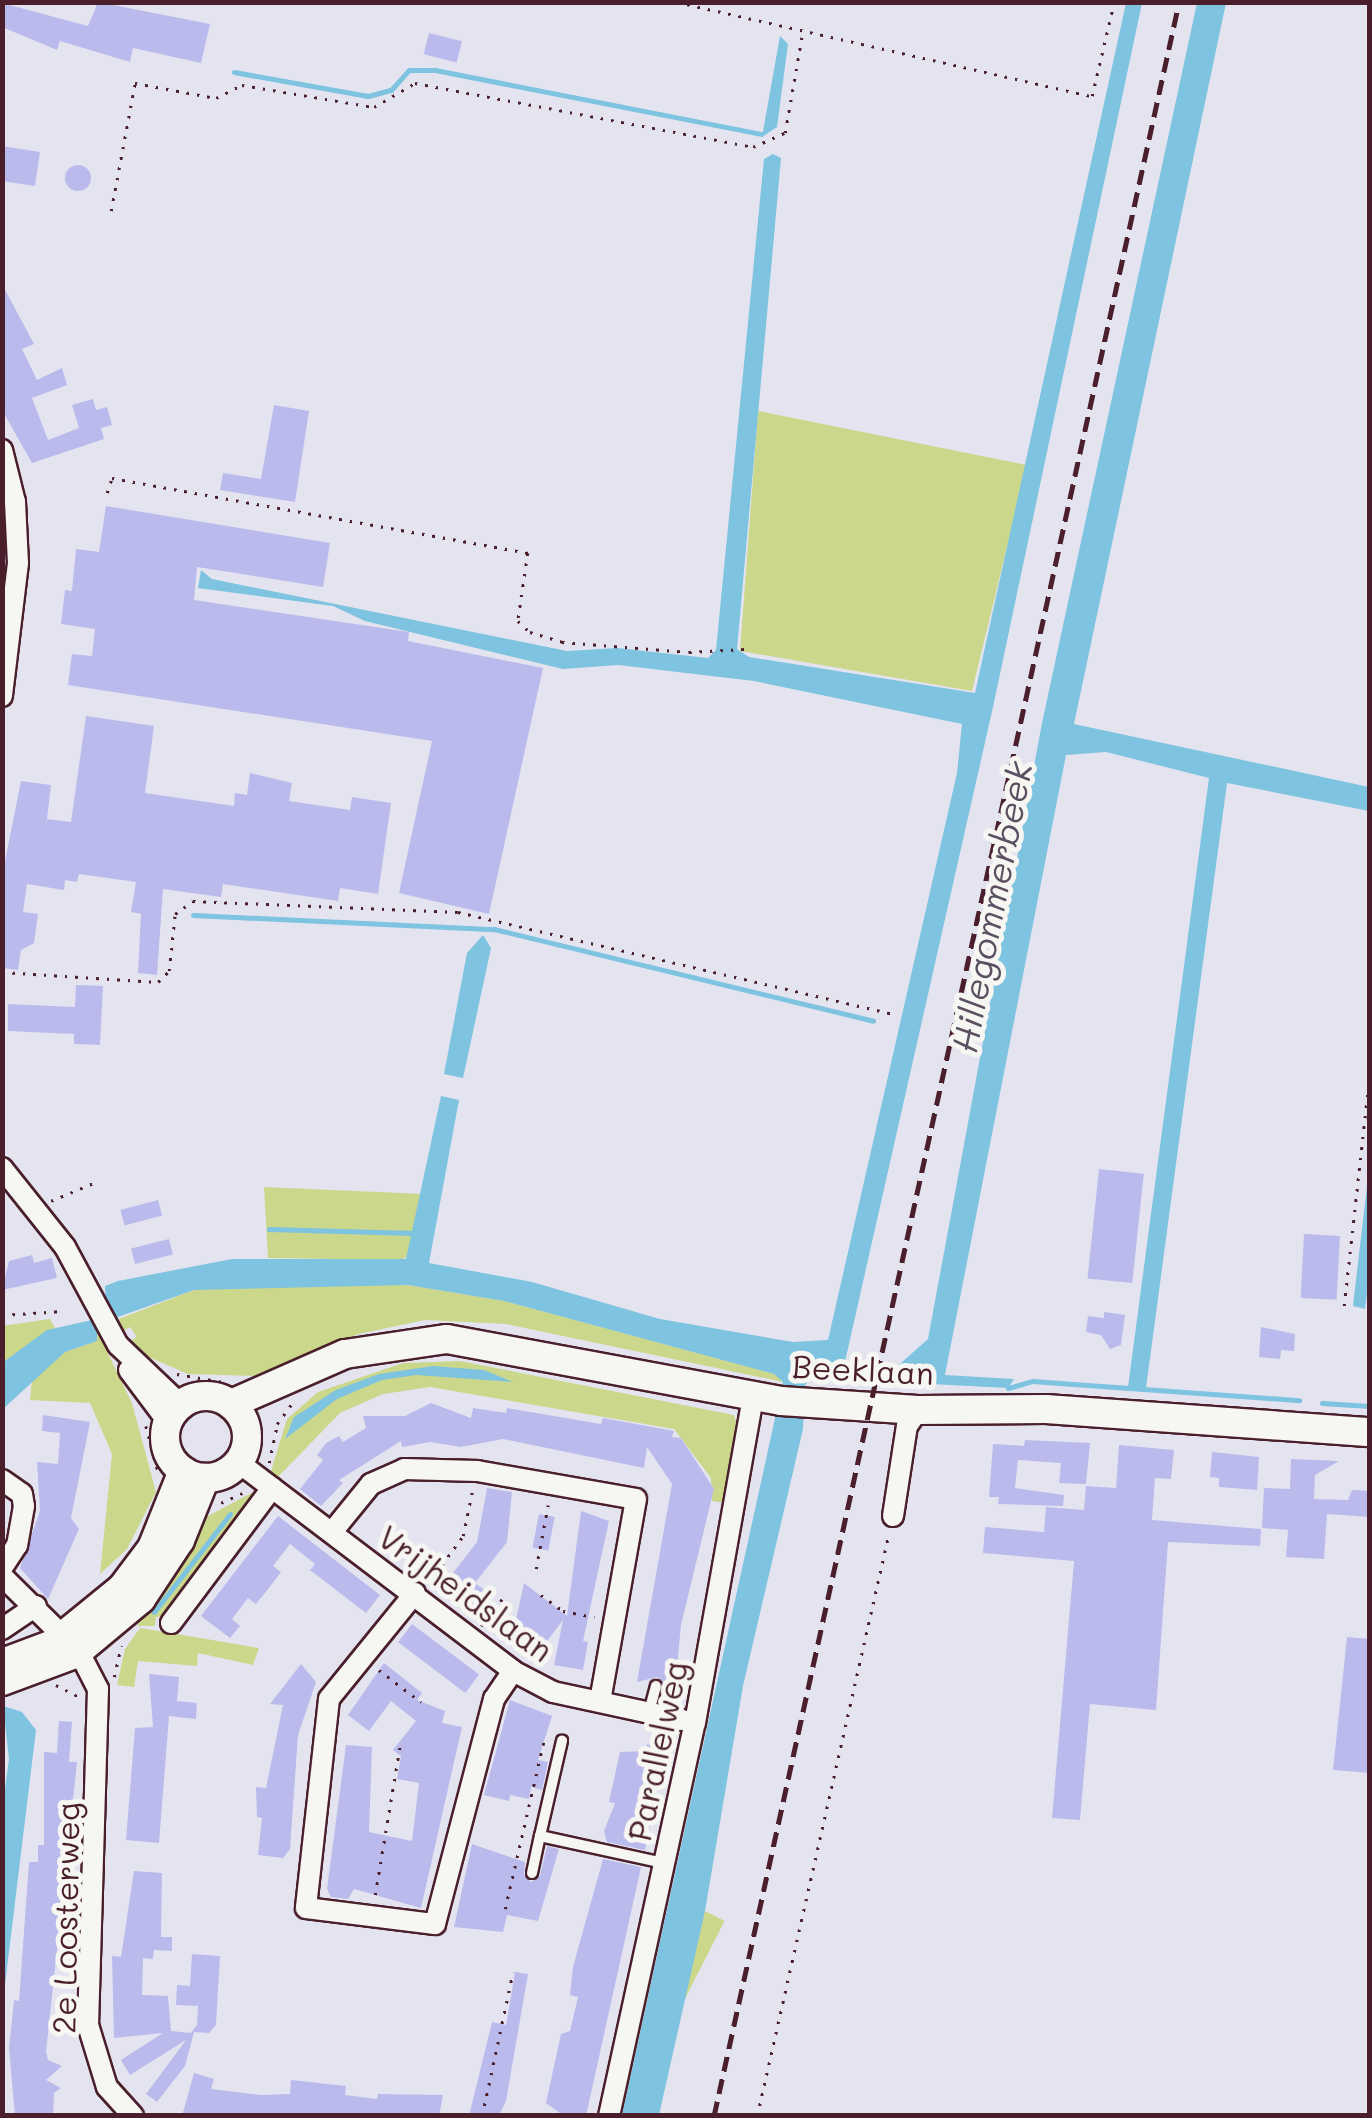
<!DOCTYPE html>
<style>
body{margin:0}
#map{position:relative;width:1372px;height:2118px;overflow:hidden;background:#e4e4f0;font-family:Mali,sans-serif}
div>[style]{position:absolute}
.green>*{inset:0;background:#cbd88c;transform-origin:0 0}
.water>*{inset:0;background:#7ec3df}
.stream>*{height:5px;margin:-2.5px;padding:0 2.5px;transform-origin:2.5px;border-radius:2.5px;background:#7ec3df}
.building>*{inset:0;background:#bbbaec;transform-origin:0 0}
.round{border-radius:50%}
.path>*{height:2.5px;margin-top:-1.25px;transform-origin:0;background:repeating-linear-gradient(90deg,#4a1f2b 0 2.5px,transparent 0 10.5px)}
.roads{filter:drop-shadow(2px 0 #4a1f2b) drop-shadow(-2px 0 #4a1f2b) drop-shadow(0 2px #4a1f2b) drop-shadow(0 -2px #4a1f2b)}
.service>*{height:10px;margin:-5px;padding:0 5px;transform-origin:5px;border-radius:5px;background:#f6f6f2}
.minor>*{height:20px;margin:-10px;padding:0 10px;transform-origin:10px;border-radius:10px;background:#f6f6f2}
.secondary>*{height:28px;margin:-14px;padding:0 14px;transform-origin:14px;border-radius:14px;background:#f6f6f2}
.secondary>.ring{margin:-14px;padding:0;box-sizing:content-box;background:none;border:28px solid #f6f6f2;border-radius:50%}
.rail>*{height:5px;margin-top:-2.5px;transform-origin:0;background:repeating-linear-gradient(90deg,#4a1f2b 0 15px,transparent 0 23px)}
span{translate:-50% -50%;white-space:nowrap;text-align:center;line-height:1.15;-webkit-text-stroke:10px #f6f6f2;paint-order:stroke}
.street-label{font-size:32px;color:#4a1f2b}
.water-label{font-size:35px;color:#5a5061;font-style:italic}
.frame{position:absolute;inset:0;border:5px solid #4a1f2b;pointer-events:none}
</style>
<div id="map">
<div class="green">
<div style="clip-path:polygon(758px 411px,1027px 465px,972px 691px,740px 651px)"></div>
<div style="clip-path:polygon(264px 1187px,423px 1194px,410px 1255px,401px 1260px,268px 1258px)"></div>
<div style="clip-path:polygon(261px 1284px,408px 1285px,504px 1301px,775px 1374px,783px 1382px,506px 1324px,425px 1320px,359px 1334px,254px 1376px,188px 1374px,139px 1353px,127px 1343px,137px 1337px,130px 1327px,123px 1331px,116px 1320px,194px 1290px)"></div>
<div style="clip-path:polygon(50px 1319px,55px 1328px,3px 1363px,2px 1326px)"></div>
<div style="clip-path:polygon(97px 1331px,132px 1403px,156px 1492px,127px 1549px,100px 1574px,112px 1454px,90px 1403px,30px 1400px,32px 1380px,65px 1352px,97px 1341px)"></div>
<div style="clip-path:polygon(460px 1361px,734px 1415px,738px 1429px,726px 1503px,712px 1501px,711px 1478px,674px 1429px,430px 1387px,383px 1394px,340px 1413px,276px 1479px,270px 1474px,287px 1419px,318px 1392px,403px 1363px)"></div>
<div style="clip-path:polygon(257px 1490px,165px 1616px,156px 1617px,155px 1626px,137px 1626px,206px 1517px)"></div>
<div style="clip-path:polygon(140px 1628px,183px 1635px,259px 1648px,253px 1665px,198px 1653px,197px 1666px,138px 1661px,134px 1687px,117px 1685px,125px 1649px)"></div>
<div style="left:705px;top:1911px;width:22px;height:125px;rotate:27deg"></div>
</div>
<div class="water">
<div style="clip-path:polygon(1126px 3px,1142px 3px,993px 707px,844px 1366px,852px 1368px,851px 1378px,814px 1376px,805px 1385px,803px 1429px,743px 1686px,705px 1911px,659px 2115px,622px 2115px,783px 1382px,774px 1374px,504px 1301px,408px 1285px,194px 1290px,112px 1319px,97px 1329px,97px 1341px,65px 1352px,3px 1409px,2px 1363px,47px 1330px,92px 1320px,106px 1309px,105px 1286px,118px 1281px,232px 1259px,406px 1259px,441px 1096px,459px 1100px,429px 1263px,532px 1282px,660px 1319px,793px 1342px,828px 1340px,957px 773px,962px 724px,754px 681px,618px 665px,563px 669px,365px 621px,333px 606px,198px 588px,201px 570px,212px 579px,567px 651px,617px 648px,708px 658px,716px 650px,764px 159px,773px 154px,781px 158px,737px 649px,749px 657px,975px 693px)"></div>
<div style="clip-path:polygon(1197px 3px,1226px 3px,1074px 724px,1369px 787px,1369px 811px,1227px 783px,1146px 1388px,1128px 1387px,1209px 778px,1106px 752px,1066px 755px,945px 1375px,1014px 1379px,1008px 1388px,891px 1382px,892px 1371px,928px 1339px,1042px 723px)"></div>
<div style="clip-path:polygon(780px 36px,788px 44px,777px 127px,762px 137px)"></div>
<div style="clip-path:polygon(483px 935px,491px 948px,463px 1078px,444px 1074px,467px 953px)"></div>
<div style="clip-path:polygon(1369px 1169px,1370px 1269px,1365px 1309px,1353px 1306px)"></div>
<div style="clip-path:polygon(433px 1366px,484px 1370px,513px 1382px,416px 1375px,382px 1380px,337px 1399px,285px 1439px,294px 1417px,336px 1390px,379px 1374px)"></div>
<div style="clip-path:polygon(3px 1706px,22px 1712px,36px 1730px,3px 2001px,2px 1812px,9px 1759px)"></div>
</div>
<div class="stream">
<div style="left:234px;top:72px;width:136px;rotate:10.2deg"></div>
<div style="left:368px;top:96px;width:24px;rotate:-15deg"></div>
<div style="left:391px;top:90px;width:27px;rotate:-48deg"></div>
<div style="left:409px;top:70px;width:26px"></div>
<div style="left:435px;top:70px;width:332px;rotate:11.1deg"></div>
<div style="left:193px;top:915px;width:301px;rotate:2.7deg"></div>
<div style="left:494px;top:929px;width:390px;rotate:13.6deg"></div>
<div style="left:269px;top:1229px;width:145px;rotate:1.6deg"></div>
<div style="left:1008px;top:1388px;width:25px;rotate:-16deg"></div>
<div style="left:1032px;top:1381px;width:268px;rotate:4.1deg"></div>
<div style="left:1322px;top:1403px;width:48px;rotate:3.6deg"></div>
<div style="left:154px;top:1612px;width:124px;rotate:-52.2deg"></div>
</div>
<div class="building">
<div style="clip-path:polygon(98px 2px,210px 24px,201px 63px,133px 48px,130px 62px,60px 41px,57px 50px,2px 27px,2px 3px,88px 26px)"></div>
<div style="left:429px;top:33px;width:34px;height:22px;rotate:14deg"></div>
<div style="clip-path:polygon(2px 146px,40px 152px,35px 186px,2px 181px)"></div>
<div class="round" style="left:65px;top:165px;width:26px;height:26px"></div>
<div style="clip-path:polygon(2px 284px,34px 344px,22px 349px,37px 380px,62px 368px,67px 385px,32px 398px,48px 440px,79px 428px,72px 405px,93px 399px,96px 410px,107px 407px,112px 425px,101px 428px,104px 439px,32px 463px,2px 410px)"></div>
<div style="clip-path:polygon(274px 405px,309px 411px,295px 502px,220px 490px,223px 473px,261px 479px)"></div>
<div style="clip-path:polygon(106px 506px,330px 543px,323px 587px,197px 567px,194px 600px,409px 632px,408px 641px,543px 668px,489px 914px,399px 893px,432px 741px,68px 685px,72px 654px,92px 656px,95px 629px,61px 624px,65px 590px,72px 591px,76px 549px,99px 552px)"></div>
<div style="clip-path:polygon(86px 716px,154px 726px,145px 793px,234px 806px,235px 793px,247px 795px,250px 773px,292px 783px,289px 801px,350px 810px,352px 797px,391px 803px,378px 894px,340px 888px,338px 901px,223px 884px,221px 897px,163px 889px,157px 975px,138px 973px,141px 914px,131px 912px,136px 882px,79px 874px,77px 882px,65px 880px,64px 890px,27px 884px,23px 912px,38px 914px,34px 943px,21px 950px,18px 970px,2px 968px,2px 876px,21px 781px,51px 785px,47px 819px,71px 822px)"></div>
<div style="clip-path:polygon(76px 985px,103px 986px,100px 1045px,74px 1044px,74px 1034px,8px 1031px,8px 1004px,75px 1007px)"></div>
<div style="left:1099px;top:1169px;width:45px;height:110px;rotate:6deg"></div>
<div style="left:158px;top:1200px;width:16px;height:39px;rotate:75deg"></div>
<div style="left:1304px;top:1234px;width:36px;height:64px;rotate:3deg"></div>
<div style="left:169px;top:1239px;width:16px;height:39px;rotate:76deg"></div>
<div style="clip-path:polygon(32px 1255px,34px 1263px,52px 1258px,57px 1278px,2px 1290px,9px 1261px)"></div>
<div style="clip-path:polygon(1104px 1312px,1125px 1315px,1121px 1345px,1110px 1349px,1101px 1335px,1086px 1332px,1088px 1316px,1104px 1318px)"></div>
<div style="clip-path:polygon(1261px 1327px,1295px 1334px,1294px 1351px,1281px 1350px,1280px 1359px,1259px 1357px)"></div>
<div style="clip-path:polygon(431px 1403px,471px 1418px,473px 1408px,506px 1413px,507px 1408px,601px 1424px,603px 1418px,674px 1431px,672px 1437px,681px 1438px,714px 1489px,681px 1625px,675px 1689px,657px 1677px,637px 1682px,672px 1484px,647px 1447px,644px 1468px,503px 1439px,461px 1447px,430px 1442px,402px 1447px,401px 1441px,339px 1480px,343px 1483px,321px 1506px,300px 1489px,323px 1460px,317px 1455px,326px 1443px,339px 1436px,343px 1442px,366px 1428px,363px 1416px,405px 1416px)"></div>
<div style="clip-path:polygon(43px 1415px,90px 1422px,71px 1518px,79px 1529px,48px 1599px,20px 1568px,40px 1511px,37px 1462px,58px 1464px,60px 1433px,42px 1431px)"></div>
<div style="clip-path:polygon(1025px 1440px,1090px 1443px,1086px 1484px,1059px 1483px,1061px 1463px,1018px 1460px,1015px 1488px,1064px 1495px,1063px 1506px,998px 1504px,999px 1497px,989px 1497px,993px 1444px,1024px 1446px)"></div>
<div style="clip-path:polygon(1119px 1445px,1174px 1450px,1171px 1479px,1155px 1478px,1152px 1520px,1261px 1529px,1260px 1546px,1168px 1542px,1156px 1710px,1090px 1704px,1080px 1820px,1052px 1818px,1074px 1561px,983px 1553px,985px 1527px,1044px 1532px,1046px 1507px,1084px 1510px,1086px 1486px,1116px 1488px)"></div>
<div style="clip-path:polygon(1212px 1452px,1259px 1457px,1257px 1490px,1219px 1487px,1219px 1478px,1210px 1477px)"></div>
<div style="clip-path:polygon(1291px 1459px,1339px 1461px,1315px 1475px,1314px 1499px,1348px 1500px,1352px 1490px,1370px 1491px,1370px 1517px,1327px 1514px,1324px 1559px,1286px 1557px,1288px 1530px,1262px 1528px,1264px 1488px,1290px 1489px)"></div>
<div style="clip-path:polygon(487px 1488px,512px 1492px,507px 1542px,475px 1583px,491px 1595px,488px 1614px,442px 1587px,477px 1542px)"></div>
<div style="clip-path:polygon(581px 1511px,609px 1521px,583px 1641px,588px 1642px,583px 1670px,554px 1665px,563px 1620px,536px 1656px,512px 1638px,524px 1583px,567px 1616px)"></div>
<div style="left:539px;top:1514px;width:16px;height:34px;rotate:11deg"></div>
<div style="clip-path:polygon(278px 1516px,380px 1595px,366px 1613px,310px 1570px,315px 1564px,290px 1544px,273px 1566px,281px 1572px,269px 1588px,256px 1604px,248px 1598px,232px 1619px,240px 1626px,230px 1638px,201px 1616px)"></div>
<div style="left:412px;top:1624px;width:84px;height:23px;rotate:37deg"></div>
<div style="clip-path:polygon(1347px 1637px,1370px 1639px,1370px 1773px,1333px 1770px)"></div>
<div style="clip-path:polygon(384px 1663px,422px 1693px,417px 1700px,445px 1711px,442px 1723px,462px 1727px,421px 1908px,354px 1889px,348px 1899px,331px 1897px,327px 1889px,346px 1745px,372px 1747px,369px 1832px,412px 1841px,419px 1783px,397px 1779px,401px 1756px,393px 1750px,416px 1721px,391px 1701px,369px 1731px,348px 1715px)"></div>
<div style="clip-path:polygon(301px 1664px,316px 1682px,298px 1735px,290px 1849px,283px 1858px,258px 1855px,262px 1818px,257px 1817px,256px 1787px,266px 1788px,283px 1705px,270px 1704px)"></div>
<div style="clip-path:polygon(149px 1674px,179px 1677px,177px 1701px,197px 1703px,196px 1719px,169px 1716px,159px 1843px,126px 1840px,135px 1728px,153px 1727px)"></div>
<div style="clip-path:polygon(510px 1700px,552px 1716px,538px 1760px,548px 1762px,542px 1790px,531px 1787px,529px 1799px,510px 1795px,509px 1801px,484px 1795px)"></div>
<div style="clip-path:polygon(59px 1721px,72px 1722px,69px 1762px,77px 1762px,46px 2052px,48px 2060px,62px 2066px,46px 2080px,61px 2088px,54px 2093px,53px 2116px,15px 2116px,9px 2048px,14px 2000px,19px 2001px,29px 1862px,38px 1862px,38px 1845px,44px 1845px,44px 1752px,57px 1753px)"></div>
<div style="clip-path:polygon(647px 1744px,666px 1749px,645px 1850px,607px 1842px,604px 1831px,615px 1803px,609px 1802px,620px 1752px,646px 1751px)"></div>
<div style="clip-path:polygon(472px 1844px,525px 1862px,524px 1875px,531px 1882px,540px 1876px,547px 1846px,559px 1849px,538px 1921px,507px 1915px,503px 1932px,454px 1927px)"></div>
<div style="clip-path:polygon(603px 1859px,641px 1867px,586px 2116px,564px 2116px,546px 2103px,561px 2034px,570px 2031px,578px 1997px,570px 1995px,573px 1967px)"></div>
<div style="clip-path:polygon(134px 1871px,162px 1873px,161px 1937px,172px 1937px,172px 1951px,154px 1950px,153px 1959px,143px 1958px,142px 1995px,168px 1996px,171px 2031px,191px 2033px,197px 2025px,198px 2006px,176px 2005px,177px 1985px,190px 1986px,192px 1954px,220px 1956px,216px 2025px,209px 2033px,194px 2032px,185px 2066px,157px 2102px,146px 2094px,186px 2040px,130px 2075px,121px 2060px,163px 2033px,114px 2038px,112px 1956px,121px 1957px)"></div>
<div style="clip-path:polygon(515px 1972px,528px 1974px,506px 2101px,499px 2116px,469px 2116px,492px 2022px,506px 2025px)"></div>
<div style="clip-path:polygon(194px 2073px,214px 2079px,211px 2089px,261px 2095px,290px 2094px,291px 2080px,346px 2086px,345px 2095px,377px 2099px,378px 2094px,443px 2095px,439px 2116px,182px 2116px)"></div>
</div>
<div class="path">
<div style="left:677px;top:2px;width:426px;rotate:12.8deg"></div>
<div style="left:1092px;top:96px;width:97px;rotate:-76.8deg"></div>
<div style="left:111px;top:211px;width:130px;rotate:-79.4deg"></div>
<div style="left:135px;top:83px;width:82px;rotate:10.5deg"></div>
<div style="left:216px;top:98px;width:29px;rotate:-27deg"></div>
<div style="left:242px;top:85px;width:134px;rotate:9.5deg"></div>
<div style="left:374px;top:107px;width:48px;rotate:-30.3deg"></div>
<div style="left:415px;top:83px;width:344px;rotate:10.7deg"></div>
<div style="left:753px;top:147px;width:35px;rotate:-24deg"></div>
<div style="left:785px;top:133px;width:105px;rotate:-80.1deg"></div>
<div style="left:107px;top:493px;width:16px;rotate:-72deg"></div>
<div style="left:112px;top:478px;width:423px;rotate:10.2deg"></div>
<div style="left:528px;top:553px;width:69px;rotate:98.4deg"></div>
<div style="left:518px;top:621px;width:16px;rotate:43deg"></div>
<div style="left:530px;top:632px;width:34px;rotate:17deg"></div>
<div style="left:562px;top:642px;width:127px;rotate:4.5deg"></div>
<div style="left:689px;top:652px;width:56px;rotate:-3.1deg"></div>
<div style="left:2px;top:972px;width:156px;rotate:3.7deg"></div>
<div style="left:158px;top:982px;width:16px;rotate:-45deg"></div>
<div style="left:169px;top:971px;width:57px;rotate:-84deg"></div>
<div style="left:175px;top:914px;width:22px;rotate:-36deg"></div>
<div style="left:193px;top:901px;width:265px;rotate:2.4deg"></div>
<div style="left:458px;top:912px;width:447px;rotate:13.2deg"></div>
<div style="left:51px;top:1201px;width:49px;rotate:-22.9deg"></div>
<div style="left:1344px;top:1306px;width:235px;rotate:-83.7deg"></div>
<div style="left:2px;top:1315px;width:61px;rotate:-3.8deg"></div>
<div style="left:177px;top:1374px;width:47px;rotate:9.9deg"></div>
<div style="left:146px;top:1426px;width:47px;rotate:75.1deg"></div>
<div style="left:269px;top:1463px;width:40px;rotate:-78deg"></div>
<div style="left:277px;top:1424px;width:27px;rotate:-54deg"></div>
<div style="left:221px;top:1503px;width:26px;rotate:-25deg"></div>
<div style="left:536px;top:1569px;width:65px;rotate:-79.4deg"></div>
<div style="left:429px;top:1582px;width:57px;rotate:-53.5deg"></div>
<div style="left:463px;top:1536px;width:45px;rotate:-78.4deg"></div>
<div style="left:541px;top:1595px;width:27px;rotate:36deg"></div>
<div style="left:563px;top:1611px;width:32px;rotate:11deg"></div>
<div style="left:481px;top:1626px;width:34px;rotate:-52deg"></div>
<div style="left:379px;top:1670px;width:53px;rotate:37.3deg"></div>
<div style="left:114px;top:1677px;width:32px;rotate:-77deg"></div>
<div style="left:56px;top:1685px;width:27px;rotate:27deg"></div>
<div style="left:375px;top:1895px;width:152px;rotate:-80.5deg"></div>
<div style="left:505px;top:1909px;width:173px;rotate:-77deg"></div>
<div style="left:482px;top:2116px;width:147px;rotate:-77.9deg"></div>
<div style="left:757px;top:2116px;width:594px;rotate:-77.25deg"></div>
</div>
<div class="roads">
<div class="service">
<div style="left:649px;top:1712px;width:27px;rotate:-75deg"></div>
<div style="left:540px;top:1836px;width:98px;rotate:-77deg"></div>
<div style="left:532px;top:1873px;width:38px;rotate:-78deg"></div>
<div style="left:540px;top:1836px;width:127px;rotate:12.3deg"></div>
</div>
<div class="minor">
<div style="left:2px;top:450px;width:54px;rotate:76deg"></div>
<div style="left:15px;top:502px;width:61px;rotate:87.2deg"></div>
<div style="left:18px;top:563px;width:134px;rotate:96.9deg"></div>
<div style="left:2px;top:1168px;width:101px;rotate:51.4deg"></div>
<div style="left:65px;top:1247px;width:111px;rotate:61.6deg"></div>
<div style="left:118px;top:1345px;width:87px;rotate:43.6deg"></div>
<div style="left:129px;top:1370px;width:65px;rotate:53.1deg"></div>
<div style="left:238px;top:1462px;width:345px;rotate:37.2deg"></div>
<div style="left:513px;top:1671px;width:45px;rotate:27.7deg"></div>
<div style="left:553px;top:1692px;width:132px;rotate:12.2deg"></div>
<div style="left:2px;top:1480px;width:24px;rotate:35deg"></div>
<div style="left:22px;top:1494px;width:12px;rotate:81deg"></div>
<div style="left:24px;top:1506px;width:40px;rotate:100deg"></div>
<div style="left:17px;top:1545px;width:27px;rotate:123deg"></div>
<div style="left:893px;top:1516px;width:91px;rotate:-81.2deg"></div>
<div style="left:907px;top:1426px;width:19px;rotate:-55deg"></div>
<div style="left:332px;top:1532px;width:62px;rotate:-50.9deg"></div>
<div style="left:371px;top:1484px;width:36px;rotate:-24deg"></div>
<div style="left:404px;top:1469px;width:73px;rotate:1.6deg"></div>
<div style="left:477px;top:1471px;width:161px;rotate:10deg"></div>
<div style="left:636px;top:1499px;width:205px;rotate:100.1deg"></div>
<div style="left:2px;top:1576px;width:108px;rotate:44.6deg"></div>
<div style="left:79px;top:1652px;width:42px;rotate:62.8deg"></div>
<div style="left:98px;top:1689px;width:336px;rotate:91.7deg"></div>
<div style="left:88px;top:2025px;width:65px;rotate:73deg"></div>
<div style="left:107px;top:2087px;width:39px;rotate:48deg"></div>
<div style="left:415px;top:1593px;width:136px;rotate:129.1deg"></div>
<div style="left:329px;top:1699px;width:210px;rotate:96.3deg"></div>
<div style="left:306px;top:1908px;width:130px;rotate:7.1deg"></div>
<div style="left:435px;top:1924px;width:233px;rotate:-75.3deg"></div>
<div style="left:494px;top:1699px;width:34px;rotate:-56deg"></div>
<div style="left:171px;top:1623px;width:169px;rotate:-53.2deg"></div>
<div style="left:2px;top:1629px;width:41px;rotate:-34.1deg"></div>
<div style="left:609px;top:2116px;width:402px;rotate:-77.7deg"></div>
<div style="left:695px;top:1723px;width:331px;rotate:-79.9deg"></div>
</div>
<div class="secondary">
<div class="ring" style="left:165px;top:1396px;width:54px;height:54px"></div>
<div style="left:231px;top:1404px;width:124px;rotate:-23.7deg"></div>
<div style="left:345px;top:1354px;width:103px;rotate:-8.4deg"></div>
<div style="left:447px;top:1339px;width:340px;rotate:10.5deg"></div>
<div style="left:781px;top:1401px;width:137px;rotate:3.8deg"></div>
<div style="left:918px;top:1410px;width:128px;rotate:-0.4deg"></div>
<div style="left:1046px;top:1409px;width:325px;rotate:4.1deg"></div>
<div style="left:2px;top:1663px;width:54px;rotate:-20.4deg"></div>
<div style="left:53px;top:1644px;width:89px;rotate:-39.1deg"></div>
<div style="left:122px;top:1588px;width:50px;rotate:-53.1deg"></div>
<div style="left:152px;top:1548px;width:83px;rotate:-68.1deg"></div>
<div style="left:2px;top:1681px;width:78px;rotate:-20.3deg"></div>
<div style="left:75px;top:1654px;width:86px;rotate:-39.8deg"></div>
<div style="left:141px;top:1599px;width:71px;rotate:-56.5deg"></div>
<div style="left:180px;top:1540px;width:67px;rotate:-68deg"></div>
</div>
</div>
<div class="rail">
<div style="left:714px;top:2116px;width:2165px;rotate:-77.59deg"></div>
</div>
<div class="street-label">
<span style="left:863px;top:1369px;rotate:3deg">Beeklaan</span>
<span style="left:466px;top:1593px;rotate:36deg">Vrijheidslaan</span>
<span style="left:657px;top:1751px;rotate:-78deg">Parallelweg</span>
<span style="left:65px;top:1918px;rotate:-89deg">2e Loosterweg</span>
</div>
<div class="water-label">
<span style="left:991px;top:907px;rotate:-79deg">Hillegommerbeek</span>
</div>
<div class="frame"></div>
</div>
